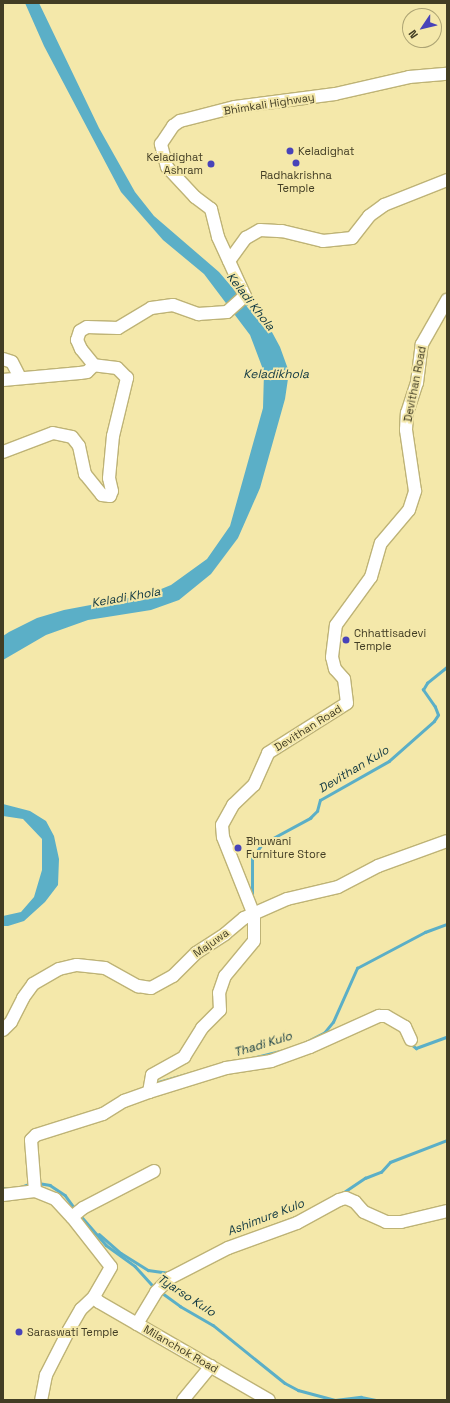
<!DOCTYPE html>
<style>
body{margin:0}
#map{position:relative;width:450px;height:1403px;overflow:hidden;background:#f4e8aa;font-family:"Space Grotesk",sans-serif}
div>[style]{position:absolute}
.water>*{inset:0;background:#5bafc7}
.stream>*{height:2.5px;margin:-1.25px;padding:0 1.25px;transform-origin:1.25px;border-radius:1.25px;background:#5bafc7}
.roads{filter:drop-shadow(1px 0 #beb376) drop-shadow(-1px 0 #beb376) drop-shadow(0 1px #beb376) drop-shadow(0 -1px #beb376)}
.minor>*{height:12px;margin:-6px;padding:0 6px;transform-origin:6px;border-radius:6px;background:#fff}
.dots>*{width:11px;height:11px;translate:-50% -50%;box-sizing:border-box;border:2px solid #f4e8aa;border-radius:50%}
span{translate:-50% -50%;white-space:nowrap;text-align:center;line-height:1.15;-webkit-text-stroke:4px #f4e8aa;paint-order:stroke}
.street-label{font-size:11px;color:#423d24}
.poi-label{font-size:11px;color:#423d24}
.left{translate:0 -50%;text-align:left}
.right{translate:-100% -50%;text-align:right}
.water-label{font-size:12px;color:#0f3741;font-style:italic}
.frame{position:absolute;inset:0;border:4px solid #423d24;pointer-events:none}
.north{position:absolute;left:402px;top:8px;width:40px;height:40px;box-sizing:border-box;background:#f4e8aa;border:1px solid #ada474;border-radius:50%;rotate:235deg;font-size:11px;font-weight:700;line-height:16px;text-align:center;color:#423d24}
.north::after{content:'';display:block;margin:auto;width:14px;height:18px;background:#4843b9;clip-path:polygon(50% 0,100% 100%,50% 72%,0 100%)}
</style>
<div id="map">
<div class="water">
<div style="clip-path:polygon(25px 3px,39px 3px,99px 128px,135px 192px,154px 216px,219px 272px,248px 306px,266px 321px,280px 347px,289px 372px,285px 399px,260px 488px,238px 538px,211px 574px,179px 600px,151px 610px,88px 620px,46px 635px,3px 660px,3px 636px,9px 632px,37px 618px,64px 610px,149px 594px,171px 585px,207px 559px,230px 526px,263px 408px,264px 372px,250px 335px,204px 274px,163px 240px,121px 192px,44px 46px)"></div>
<div style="clip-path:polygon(3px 804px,30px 811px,46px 821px,54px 836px,59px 859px,58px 885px,45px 902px,24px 921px,8px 926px,3px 926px,3px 916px,21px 912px,34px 897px,42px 870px,42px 839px,23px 819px,3px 816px)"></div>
</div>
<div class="stream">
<div style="left:252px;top:896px;width:38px;rotate:-90deg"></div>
<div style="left:252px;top:858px;width:17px;rotate:-54deg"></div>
<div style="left:262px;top:844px;width:55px;rotate:-28.4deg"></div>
<div style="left:310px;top:818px;width:10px;rotate:-45deg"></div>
<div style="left:317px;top:811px;width:11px;rotate:-75deg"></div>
<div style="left:320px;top:800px;width:79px;rotate:-29.5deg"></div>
<div style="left:389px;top:761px;width:60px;rotate:-41.6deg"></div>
<div style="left:434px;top:721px;width:7px;rotate:-56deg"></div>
<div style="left:438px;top:715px;width:9px;rotate:-111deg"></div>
<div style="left:435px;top:707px;width:21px;rotate:-125deg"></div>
<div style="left:423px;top:690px;width:8px;rotate:-60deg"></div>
<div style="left:427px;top:683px;width:26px;rotate:-39deg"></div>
<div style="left:410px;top:1043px;width:8px;rotate:40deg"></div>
<div style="left:416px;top:1048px;width:33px;rotate:-20deg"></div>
<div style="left:302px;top:1044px;width:25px;rotate:-27deg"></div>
<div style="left:324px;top:1033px;width:14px;rotate:-51deg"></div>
<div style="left:333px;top:1022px;width:59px;rotate:-66deg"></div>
<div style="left:357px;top:968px;width:77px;rotate:-27.9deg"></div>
<div style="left:425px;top:932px;width:23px;rotate:-20deg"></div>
<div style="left:248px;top:1059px;width:37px;rotate:-14deg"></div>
<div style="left:155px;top:1083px;width:37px;rotate:-16deg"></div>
<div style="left:38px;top:1183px;width:12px;rotate:9deg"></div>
<div style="left:50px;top:1185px;width:18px;rotate:34deg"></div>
<div style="left:65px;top:1195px;width:19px;rotate:54deg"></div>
<div style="left:3px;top:1188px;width:15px"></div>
<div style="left:18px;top:1188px;width:15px;rotate:-20deg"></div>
<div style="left:341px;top:1194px;width:29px;rotate:-34deg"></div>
<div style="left:365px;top:1178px;width:17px;rotate:-21deg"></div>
<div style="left:381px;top:1172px;width:13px;rotate:-48deg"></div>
<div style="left:390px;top:1162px;width:61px;rotate:-21.1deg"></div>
<div style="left:81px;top:1216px;width:38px;rotate:49deg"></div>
<div style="left:106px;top:1245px;width:36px;rotate:36deg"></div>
<div style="left:135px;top:1266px;width:30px;rotate:48deg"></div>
<div style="left:99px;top:1234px;width:29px;rotate:41deg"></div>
<div style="left:121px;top:1253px;width:32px;rotate:32deg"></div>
<div style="left:148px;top:1270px;width:21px;rotate:8deg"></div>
<div style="left:228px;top:1242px;width:78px;rotate:-20.3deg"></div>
<div style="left:161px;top:1292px;width:24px;rotate:36deg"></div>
<div style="left:180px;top:1306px;width:38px;rotate:30deg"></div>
<div style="left:213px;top:1325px;width:92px;rotate:38.9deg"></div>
<div style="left:285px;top:1383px;width:15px;rotate:28deg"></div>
<div style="left:298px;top:1390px;width:38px;rotate:15deg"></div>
<div style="left:335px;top:1400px;width:26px;rotate:-7deg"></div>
<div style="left:361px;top:1397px;width:16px;rotate:11deg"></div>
</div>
<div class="roads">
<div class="minor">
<div style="left:229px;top:261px;width:29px;rotate:-54deg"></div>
<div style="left:246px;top:238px;width:16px;rotate:-30deg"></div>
<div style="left:260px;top:230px;width:22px;rotate:3deg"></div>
<div style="left:282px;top:231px;width:42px;rotate:13.7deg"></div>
<div style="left:323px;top:241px;width:29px;rotate:-6deg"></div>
<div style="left:352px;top:238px;width:28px;rotate:-52deg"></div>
<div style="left:369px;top:216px;width:19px;rotate:-36deg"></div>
<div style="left:384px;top:205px;width:68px;rotate:-21.6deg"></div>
<div style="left:3px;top:359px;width:9px;rotate:18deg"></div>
<div style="left:12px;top:362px;width:18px;rotate:63deg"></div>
<div style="left:3px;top:380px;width:77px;rotate:-5.2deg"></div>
<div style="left:80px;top:373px;width:7px;rotate:-8deg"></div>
<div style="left:87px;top:372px;width:10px;rotate:-45deg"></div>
<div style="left:3px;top:452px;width:53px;rotate:-20.8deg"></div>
<div style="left:53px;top:433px;width:19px;rotate:12deg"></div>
<div style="left:72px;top:437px;width:11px;rotate:52deg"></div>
<div style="left:79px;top:446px;width:29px;rotate:78deg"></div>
<div style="left:85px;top:474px;width:27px;rotate:51deg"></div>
<div style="left:102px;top:495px;width:8px;rotate:7deg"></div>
<div style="left:110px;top:496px;width:5px;rotate:-68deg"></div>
<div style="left:112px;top:491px;width:13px;rotate:-103deg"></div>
<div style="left:109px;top:478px;width:42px;rotate:-84.6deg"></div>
<div style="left:113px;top:436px;width:60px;rotate:-76.4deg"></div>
<div style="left:127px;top:378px;width:14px;rotate:-135deg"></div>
<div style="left:117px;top:368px;width:23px;rotate:-173deg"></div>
<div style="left:94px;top:365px;width:21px;rotate:-129deg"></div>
<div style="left:81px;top:349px;width:10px;rotate:-114deg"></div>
<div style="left:77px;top:340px;width:9px;rotate:-72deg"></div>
<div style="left:80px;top:331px;width:8px;rotate:-30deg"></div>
<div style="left:87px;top:327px;width:31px;rotate:2deg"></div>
<div style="left:118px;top:328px;width:39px;rotate:-31deg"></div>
<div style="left:151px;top:308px;width:22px;rotate:-8deg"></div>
<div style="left:173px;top:305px;width:27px;rotate:20deg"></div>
<div style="left:198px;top:314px;width:29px;rotate:-4deg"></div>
<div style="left:227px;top:312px;width:24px;rotate:-42deg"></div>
<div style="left:245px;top:296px;width:65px;rotate:-114.6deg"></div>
<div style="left:218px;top:237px;width:29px;rotate:-104deg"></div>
<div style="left:211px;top:209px;width:20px;rotate:-143deg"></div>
<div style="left:195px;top:197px;width:41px;rotate:-133deg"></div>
<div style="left:167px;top:167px;width:24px;rotate:-105deg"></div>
<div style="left:161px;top:144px;width:22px;rotate:-56deg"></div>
<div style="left:173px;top:126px;width:9px;rotate:-36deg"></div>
<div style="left:180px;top:121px;width:57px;rotate:-14.3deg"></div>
<div style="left:235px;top:107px;width:101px;rotate:-7.4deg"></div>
<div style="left:335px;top:94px;width:76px;rotate:-12.9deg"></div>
<div style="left:409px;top:77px;width:38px;rotate:-5deg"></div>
<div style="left:3px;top:1030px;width:11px;rotate:-45deg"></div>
<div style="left:11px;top:1022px;width:27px;rotate:-63deg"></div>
<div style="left:23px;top:998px;width:17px;rotate:-54deg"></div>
<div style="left:33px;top:984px;width:30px;rotate:-30deg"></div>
<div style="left:59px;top:969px;width:18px;rotate:-13deg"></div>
<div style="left:77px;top:965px;width:28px;rotate:6deg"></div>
<div style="left:105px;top:968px;width:38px;rotate:29deg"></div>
<div style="left:138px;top:986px;width:13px;rotate:9deg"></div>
<div style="left:151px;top:988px;width:25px;rotate:-29deg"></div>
<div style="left:173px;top:976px;width:33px;rotate:-45deg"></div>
<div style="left:196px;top:953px;width:35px;rotate:-33deg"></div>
<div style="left:225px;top:934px;width:25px;rotate:-40deg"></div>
<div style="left:244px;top:918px;width:47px;rotate:-23.8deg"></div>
<div style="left:287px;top:899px;width:52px;rotate:-13.2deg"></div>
<div style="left:338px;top:887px;width:45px;rotate:-27.7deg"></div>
<div style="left:378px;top:866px;width:73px;rotate:-19.9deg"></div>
<div style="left:149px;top:1092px;width:81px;rotate:-17.3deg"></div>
<div style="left:226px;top:1068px;width:46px;rotate:-8.8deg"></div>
<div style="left:271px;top:1061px;width:41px;rotate:-19.7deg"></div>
<div style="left:310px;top:1047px;width:76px;rotate:-24.2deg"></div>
<div style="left:379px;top:1016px;width:7px"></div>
<div style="left:386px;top:1016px;width:22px;rotate:30deg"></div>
<div style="left:405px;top:1027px;width:14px;rotate:65deg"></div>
<div style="left:35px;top:1191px;width:51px;rotate:-94.5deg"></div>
<div style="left:31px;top:1140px;width:7px;rotate:-45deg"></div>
<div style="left:36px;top:1135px;width:70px;rotate:-17.4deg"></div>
<div style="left:103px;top:1114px;width:25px;rotate:-32deg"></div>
<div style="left:124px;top:1101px;width:27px;rotate:-20deg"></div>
<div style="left:149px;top:1092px;width:17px;rotate:-80deg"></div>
<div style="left:152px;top:1075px;width:37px;rotate:-29deg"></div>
<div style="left:184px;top:1057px;width:34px;rotate:-58deg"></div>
<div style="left:202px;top:1028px;width:25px;rotate:-45deg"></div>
<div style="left:220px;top:1010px;width:17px;rotate:-93deg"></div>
<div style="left:219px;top:993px;width:18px;rotate:-71deg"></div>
<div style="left:225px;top:976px;width:45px;rotate:-50.4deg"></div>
<div style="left:254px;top:941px;width:26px;rotate:-90deg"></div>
<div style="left:254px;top:915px;width:84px;rotate:-111.7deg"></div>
<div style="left:223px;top:837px;width:12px;rotate:-95deg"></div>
<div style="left:222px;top:825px;width:23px;rotate:-61deg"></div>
<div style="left:233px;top:805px;width:29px;rotate:-44deg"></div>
<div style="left:254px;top:785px;width:35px;rotate:-66deg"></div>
<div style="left:268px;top:753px;width:93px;rotate:-32.3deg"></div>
<div style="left:347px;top:703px;width:24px;rotate:-97deg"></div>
<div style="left:344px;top:679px;width:13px;rotate:-132deg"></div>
<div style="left:335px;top:669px;width:12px;rotate:-104deg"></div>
<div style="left:332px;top:657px;width:32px;rotate:-83deg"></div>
<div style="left:336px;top:625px;width:59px;rotate:-53.9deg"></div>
<div style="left:371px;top:577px;width:35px;rotate:-74deg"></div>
<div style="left:381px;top:543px;width:43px;rotate:-49.7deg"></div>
<div style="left:409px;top:510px;width:20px;rotate:-72deg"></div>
<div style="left:415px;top:491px;width:62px;rotate:-98.4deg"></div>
<div style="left:406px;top:430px;width:17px;rotate:-87deg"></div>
<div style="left:407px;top:413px;width:32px;rotate:-72deg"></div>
<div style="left:417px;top:383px;width:39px;rotate:-83deg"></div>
<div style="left:422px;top:344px;width:51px;rotate:-60.4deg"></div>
<div style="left:3px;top:1195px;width:32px;rotate:-7deg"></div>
<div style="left:35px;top:1191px;width:22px;rotate:22deg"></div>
<div style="left:55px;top:1199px;width:25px;rotate:47deg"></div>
<div style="left:72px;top:1217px;width:63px;rotate:52deg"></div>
<div style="left:111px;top:1267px;width:34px;rotate:120deg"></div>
<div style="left:94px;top:1297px;width:18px;rotate:137deg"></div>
<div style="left:81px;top:1309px;width:24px;rotate:120deg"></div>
<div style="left:69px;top:1330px;width:51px;rotate:117.1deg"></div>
<div style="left:46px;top:1375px;width:25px;rotate:101deg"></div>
<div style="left:72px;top:1217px;width:14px;rotate:-39deg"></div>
<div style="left:83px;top:1208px;width:80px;rotate:-27.5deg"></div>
<div style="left:94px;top:1297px;width:7px;rotate:45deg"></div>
<div style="left:99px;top:1302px;width:196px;rotate:30deg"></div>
<div style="left:137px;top:1324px;width:37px;rotate:-59deg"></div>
<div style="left:156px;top:1292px;width:20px;rotate:-45deg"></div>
<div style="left:170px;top:1278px;width:65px;rotate:-27.3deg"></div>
<div style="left:228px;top:1248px;width:73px;rotate:-19.9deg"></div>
<div style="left:297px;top:1223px;width:48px;rotate:-28.7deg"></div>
<div style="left:339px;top:1200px;width:7px;rotate:-16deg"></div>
<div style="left:346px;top:1198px;width:10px;rotate:24deg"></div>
<div style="left:355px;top:1202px;width:13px;rotate:48deg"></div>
<div style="left:364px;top:1212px;width:24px;rotate:24deg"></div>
<div style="left:386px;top:1222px;width:15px"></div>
<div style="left:401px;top:1222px;width:47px;rotate:-13.4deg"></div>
<div style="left:183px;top:1400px;width:44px;rotate:-50.5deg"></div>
</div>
</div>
<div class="dots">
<div style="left:290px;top:151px;background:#4843b9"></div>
<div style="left:296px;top:163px;background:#4843b9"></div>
<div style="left:211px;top:164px;background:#4843b9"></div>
<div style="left:346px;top:640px;background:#4843b9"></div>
<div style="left:238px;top:848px;background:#4843b9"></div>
<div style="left:19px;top:1332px;background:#4843b9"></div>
</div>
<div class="street-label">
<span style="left:269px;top:104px;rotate:-9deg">Bhimkali Highway</span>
<span style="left:415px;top:384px;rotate:-79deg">Devithan Road</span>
<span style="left:308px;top:728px;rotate:-32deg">Devithan Road</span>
<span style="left:211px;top:943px;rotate:-35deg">Majuwa</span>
<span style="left:181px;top:1349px;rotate:30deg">Milanchok Road</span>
</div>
<div class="poi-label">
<span class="left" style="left:298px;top:151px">Keladighat</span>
<span class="right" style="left:203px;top:164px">Keladighat<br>Ashram</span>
<span style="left:296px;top:182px">Radhakrishna<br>Temple</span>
<span class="left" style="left:354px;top:640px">Chhattisadevi<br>Temple</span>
<span class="left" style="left:246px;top:848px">Bhuwani<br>Furniture Store</span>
<span class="left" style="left:27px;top:1332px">Saraswati Temple</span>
</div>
<div class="water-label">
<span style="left:250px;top:302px;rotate:52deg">Keladi Khola</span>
<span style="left:276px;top:375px">Keladikhola</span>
<span style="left:126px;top:598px;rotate:-10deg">Keladi Khola</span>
<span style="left:354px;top:770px;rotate:-31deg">Devithan Kulo</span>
<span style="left:263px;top:1045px;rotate:-17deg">Thadi Kulo</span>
<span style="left:266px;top:1218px;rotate:-21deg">Ashimure Kulo</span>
<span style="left:186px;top:1296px;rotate:33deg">Tyarso Kulo</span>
</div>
<div class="frame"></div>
<div class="north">N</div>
</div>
